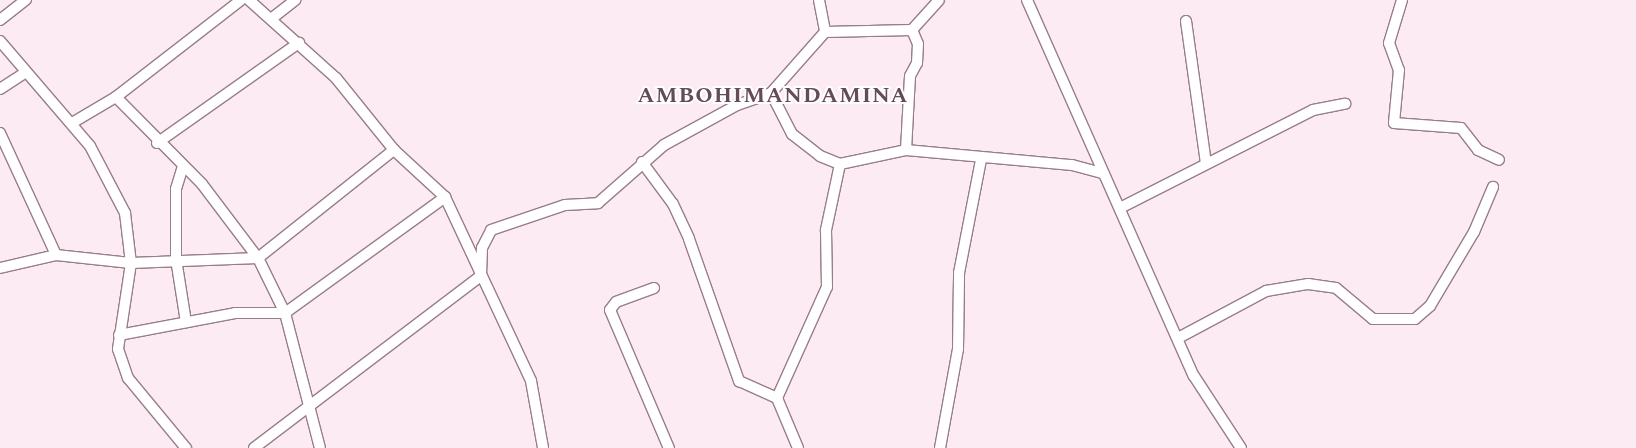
<!DOCTYPE html>
<style>
body{margin:0}
#map{position:relative;width:1636px;height:448px;overflow:hidden;background:#fdebf4;font-family:Spectral,serif}
div>[style]{position:absolute}
.roads{filter:drop-shadow(1px 0 #987d8b) drop-shadow(-1px 0 #987d8b) drop-shadow(0 1px #987d8b) drop-shadow(0 -1px #987d8b)}
.street>*{height:10px;margin:-5px;padding:0 5px;transform-origin:5px;border-radius:5px;background:#fff}
span{translate:-50% -50%;white-space:nowrap;text-align:center;line-height:1.15;-webkit-text-stroke:4px #fefefe;paint-order:stroke}
.district-label{font-size:22px;color:#644b59;font-weight:700;letter-spacing:1px}
</style>
<div id="map">
<div class="roads">
<div class="street">
<div style="left:249px;top:0;width:117px;rotate:41.9deg"></div>
<div style="left:336px;top:78px;width:92px;rotate:51.1deg"></div>
<div style="left:394px;top:150px;width:69px;rotate:42.7deg"></div>
<div style="left:445px;top:197px;width:203px;rotate:64.9deg"></div>
<div style="left:531px;top:381px;width:68px;rotate:79.8deg"></div>
<div style="left:819px;top:0;width:33px;rotate:79deg"></div>
<div style="left:1027px;top:0;width:411px;rotate:66.1deg"></div>
<div style="left:1194px;top:376px;width:86px;rotate:56.9deg"></div>
<div style="left:1402px;top:0;width:45px;rotate:106.8deg"></div>
<div style="left:1389px;top:43px;width:29px;rotate:70deg"></div>
<div style="left:1399px;top:70px;width:53px;rotate:95.4deg"></div>
<div style="left:1394px;top:123px;width:67px;rotate:4.3deg"></div>
<div style="left:1461px;top:128px;width:28px;rotate:52deg"></div>
<div style="left:1478px;top:150px;width:23px;rotate:25deg"></div>
<div style="left:271px;top:19px;width:31px;rotate:-38deg"></div>
<div style="left:0;top:20px;width:33px;rotate:-38deg"></div>
<div style="left:1186px;top:21px;width:143px;rotate:82deg"></div>
<div style="left:0;top:41px;width:138px;rotate:49.4deg"></div>
<div style="left:90px;top:146px;width:76px;rotate:62.4deg"></div>
<div style="left:125px;top:213px;width:50px;rotate:83.2deg"></div>
<div style="left:131px;top:263px;width:87px;rotate:98.6deg"></div>
<div style="left:118px;top:349px;width:31px;rotate:71deg"></div>
<div style="left:128px;top:378px;width:91px;rotate:50.4deg"></div>
<div style="left:0;top:89px;width:30px;rotate:-33deg"></div>
<div style="left:771px;top:93px;width:46px;rotate:62.9deg"></div>
<div style="left:792px;top:134px;width:36px;rotate:38deg"></div>
<div style="left:820px;top:156px;width:22px;rotate:22deg"></div>
<div style="left:840px;top:164px;width:67px;rotate:-12deg"></div>
<div style="left:906px;top:150px;width:167px;rotate:5.2deg"></div>
<div style="left:1072px;top:165px;width:30px;rotate:15deg"></div>
<div style="left:116px;top:97px;width:122px;rotate:45.3deg"></div>
<div style="left:202px;top:184px;width:93px;rotate:52.9deg"></div>
<div style="left:258px;top:258px;width:61px;rotate:63.9deg"></div>
<div style="left:285px;top:313px;width:139px;rotate:75.5deg"></div>
<div style="left:72px;top:123px;width:51px;rotate:-30.6deg"></div>
<div style="left:116px;top:97px;width:158px;rotate:-37.8deg"></div>
<div style="left:0;top:133px;width:134px;rotate:65.3deg"></div>
<div style="left:157px;top:143px;width:174px;rotate:-35.2deg"></div>
<div style="left:906px;top:150px;width:74px;rotate:-86.9deg"></div>
<div style="left:910px;top:76px;width:15px;rotate:-62deg"></div>
<div style="left:917px;top:63px;width:19px;rotate:-87deg"></div>
<div style="left:918px;top:44px;width:15px;rotate:-113deg"></div>
<div style="left:642px;top:162px;width:52px;rotate:53.6deg"></div>
<div style="left:673px;top:204px;width:38px;rotate:65deg"></div>
<div style="left:689px;top:239px;width:151px;rotate:70.6deg"></div>
<div style="left:739px;top:381px;width:42px;rotate:24.1deg"></div>
<div style="left:183px;top:166px;width:24px;rotate:107deg"></div>
<div style="left:176px;top:189px;width:70px;rotate:90deg"></div>
<div style="left:176px;top:259px;width:64px;rotate:81deg"></div>
<div style="left:1120px;top:208px;width:216px;rotate:-26.9deg"></div>
<div style="left:1313px;top:110px;width:33px;rotate:-11deg"></div>
<div style="left:0;top:268px;width:57px;rotate:-13.1deg"></div>
<div style="left:56px;top:255px;width:75px;rotate:6.1deg"></div>
<div style="left:131px;top:263px;width:127px;rotate:-2.3deg"></div>
<div style="left:258px;top:258px;width:174px;rotate:-38.5deg"></div>
<div style="left:654px;top:288px;width:40px;rotate:159.8deg"></div>
<div style="left:616px;top:302px;width:10px;rotate:127deg"></div>
<div style="left:610px;top:310px;width:150px;rotate:66.9deg"></div>
<div style="left:119px;top:335px;width:118px;rotate:-10.7deg"></div>
<div style="left:235px;top:313px;width:50px"></div>
<div style="left:285px;top:313px;width:198px;rotate:-35.9deg"></div>
<div style="left:1180px;top:337px;width:98px;rotate:-28.1deg"></div>
<div style="left:1266px;top:291px;width:43px;rotate:-9.5deg"></div>
<div style="left:1308px;top:284px;width:28px;rotate:8deg"></div>
<div style="left:1336px;top:288px;width:48px;rotate:40deg"></div>
<div style="left:1373px;top:319px;width:42px"></div>
<div style="left:1415px;top:319px;width:20px;rotate:-41deg"></div>
<div style="left:1430px;top:306px;width:86px;rotate:-59.3deg"></div>
<div style="left:1474px;top:232px;width:49px;rotate:-67.1deg"></div>
<div style="left:254px;top:448px;width:285px;rotate:-37.2deg"></div>
<div style="left:481px;top:276px;width:28px;rotate:-88deg"></div>
<div style="left:482px;top:248px;width:20px;rotate:-63deg"></div>
<div style="left:491px;top:230px;width:78px;rotate:-18.7deg"></div>
<div style="left:565px;top:205px;width:33px;rotate:-3deg"></div>
<div style="left:598px;top:203px;width:88px;rotate:-41.3deg"></div>
<div style="left:664px;top:145px;width:83px;rotate:-28.7deg"></div>
<div style="left:737px;top:105px;width:36px;rotate:-19deg"></div>
<div style="left:771px;top:93px;width:81px;rotate:-48.5deg"></div>
<div style="left:825px;top:32px;width:87px;rotate:-1.3deg"></div>
<div style="left:912px;top:30px;width:40px;rotate:-48deg"></div>
<div style="left:798px;top:448px;width:54px;rotate:-112.8deg"></div>
<div style="left:777px;top:398px;width:122px;rotate:-65.8deg"></div>
<div style="left:827px;top:287px;width:57px;rotate:-91deg"></div>
<div style="left:826px;top:230px;width:67px;rotate:-78deg"></div>
<div style="left:940px;top:448px;width:101px;rotate:-79.7deg"></div>
<div style="left:958px;top:349px;width:76px;rotate:-89.2deg"></div>
<div style="left:959px;top:273px;width:115px;rotate:-79deg"></div>
</div>
</div>
<div class="district-label">
<span style="left:773px;top:96px">AMBOHIMANDAMINA</span>
</div>
</div>
